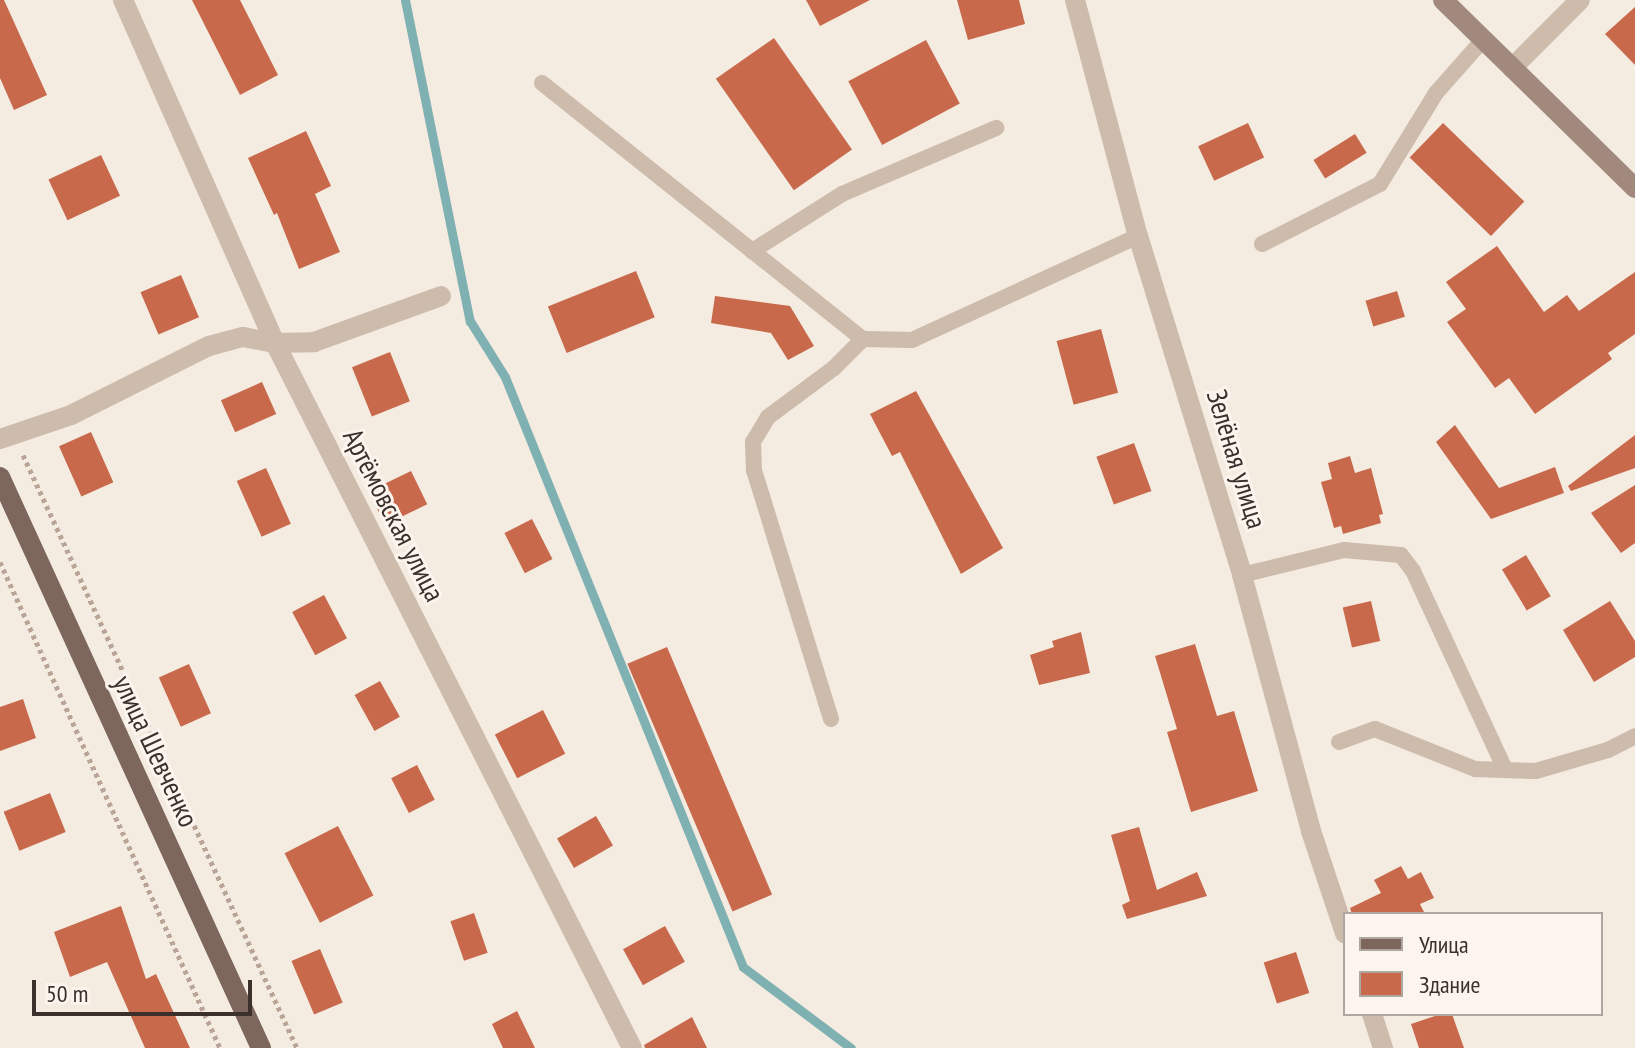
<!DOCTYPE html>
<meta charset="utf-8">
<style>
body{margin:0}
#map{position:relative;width:1635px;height:1048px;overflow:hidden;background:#f4ebe1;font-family:"PT Sans Narrow",sans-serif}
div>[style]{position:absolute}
.stream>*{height:9px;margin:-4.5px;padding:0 4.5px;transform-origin:4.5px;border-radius:4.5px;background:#7fb0b2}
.building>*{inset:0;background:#c8694b;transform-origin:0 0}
.path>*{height:5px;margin-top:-2.5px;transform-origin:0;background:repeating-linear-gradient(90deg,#b9a596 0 4px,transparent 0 8px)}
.lane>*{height:16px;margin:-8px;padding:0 8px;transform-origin:8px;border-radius:8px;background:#cdbbac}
.street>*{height:20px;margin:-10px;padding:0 10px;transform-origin:10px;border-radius:10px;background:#cdbbac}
.secondary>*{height:20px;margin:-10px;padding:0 10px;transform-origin:10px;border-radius:10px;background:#a18a7d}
.primary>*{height:20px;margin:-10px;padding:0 10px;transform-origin:10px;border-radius:10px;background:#7d675c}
span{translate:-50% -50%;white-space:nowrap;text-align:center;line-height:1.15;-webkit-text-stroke:6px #fbf5ee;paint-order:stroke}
.street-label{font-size:28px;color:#3b302b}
.legend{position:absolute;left:1343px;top:912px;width:260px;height:104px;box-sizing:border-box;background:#fbf5ee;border:2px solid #aea6a0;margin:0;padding:10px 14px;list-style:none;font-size:24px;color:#3b302b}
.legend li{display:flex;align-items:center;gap:16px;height:40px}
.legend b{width:40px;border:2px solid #aea6a0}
.scale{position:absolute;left:32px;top:980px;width:220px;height:36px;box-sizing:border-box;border:4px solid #3b302b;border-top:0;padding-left:10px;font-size:24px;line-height:28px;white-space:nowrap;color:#3b302b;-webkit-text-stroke:6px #fbf5ee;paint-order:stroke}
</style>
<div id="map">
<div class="stream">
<div style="left:405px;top:0;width:328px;rotate:78.6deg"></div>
<div style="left:470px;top:321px;width:66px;rotate:58deg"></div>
<div style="left:505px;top:377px;width:636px;rotate:68.03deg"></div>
<div style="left:743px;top:967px;width:135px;rotate:36.9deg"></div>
</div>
<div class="building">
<div style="clip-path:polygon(0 0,4px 0,47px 95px,14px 110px,0 78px)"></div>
<div style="clip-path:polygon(192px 0,240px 0,278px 75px,240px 95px)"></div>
<div style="clip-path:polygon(806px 0,870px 0,820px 26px)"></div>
<div style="clip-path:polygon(957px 0,1019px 0,1025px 24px,968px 40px)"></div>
<div style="clip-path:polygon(1635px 7px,1635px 65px,1605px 34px)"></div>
<div style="left:774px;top:38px;width:136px;height:71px;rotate:55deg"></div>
<div style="left:926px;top:40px;width:72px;height:88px;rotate:62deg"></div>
<div style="left:1248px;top:123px;width:38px;height:55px;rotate:65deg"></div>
<div style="left:1443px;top:123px;width:113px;height:48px;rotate:44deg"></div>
<div style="clip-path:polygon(306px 131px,331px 186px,315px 194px,340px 252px,299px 269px,277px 213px,274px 215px,248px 158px)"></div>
<div style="left:1355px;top:134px;width:22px;height:49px;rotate:58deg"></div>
<div style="left:101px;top:155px;width:45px;height:58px;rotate:65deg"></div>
<div style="clip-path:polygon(1497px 246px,1544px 312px,1567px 295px,1579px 311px,1635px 272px,1635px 334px,1608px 353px,1612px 359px,1535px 414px,1509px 378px,1495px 388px,1447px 322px,1466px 309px,1446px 282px)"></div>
<div style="left:636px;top:271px;width:50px;height:95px;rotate:68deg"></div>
<div style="left:181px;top:275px;width:46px;height:44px;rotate:67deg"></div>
<div style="left:1397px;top:291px;width:27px;height:33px;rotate:73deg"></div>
<div style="clip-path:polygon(715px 296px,790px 306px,814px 346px,788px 360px,771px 333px,711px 323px)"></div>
<div style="left:1101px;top:329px;width:66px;height:46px;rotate:75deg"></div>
<div style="left:390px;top:352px;width:53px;height:41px;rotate:68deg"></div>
<div style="left:262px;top:382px;width:35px;height:45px;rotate:66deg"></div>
<div style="clip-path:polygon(916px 391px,1003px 548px,961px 574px,900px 452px,892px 456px,870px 414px)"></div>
<div style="clip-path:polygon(1455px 425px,1499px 488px,1555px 467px,1564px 493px,1491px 519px,1436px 442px)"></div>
<div style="left:91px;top:432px;width:55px;height:35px;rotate:66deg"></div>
<div style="clip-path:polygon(1635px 435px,1635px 468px,1571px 491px,1568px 486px)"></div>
<div style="left:1134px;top:443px;width:51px;height:40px;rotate:70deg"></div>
<div style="clip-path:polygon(1350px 456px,1355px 473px,1371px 468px,1383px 514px,1379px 515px,1381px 523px,1343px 534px,1341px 526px,1334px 528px,1321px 482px,1332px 479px,1328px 463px)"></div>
<div style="left:266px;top:468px;width:61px;height:32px;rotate:66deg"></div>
<div style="left:411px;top:471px;width:37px;height:47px;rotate:64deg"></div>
<div style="clip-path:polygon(1635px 485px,1635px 543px,1621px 553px,1591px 513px)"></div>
<div style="left:532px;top:519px;width:45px;height:31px;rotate:63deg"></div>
<div style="left:1526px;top:555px;width:48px;height:28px;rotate:59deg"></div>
<div style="left:324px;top:595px;width:49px;height:36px;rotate:62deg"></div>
<div style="left:1371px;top:601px;width:41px;height:29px;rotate:77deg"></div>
<div style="clip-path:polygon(1610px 601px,1635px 641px,1635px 657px,1594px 682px,1563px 630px)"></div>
<div style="clip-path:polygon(1081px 632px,1090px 673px,1039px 685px,1030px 655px,1054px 647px,1052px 641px)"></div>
<div style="clip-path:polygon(1195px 644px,1217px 716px,1234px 711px,1258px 791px,1191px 812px,1167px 732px,1177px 729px,1155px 656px)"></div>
<div style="left:667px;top:647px;width:269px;height:43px;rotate:67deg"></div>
<div style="left:189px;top:664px;width:54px;height:33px;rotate:66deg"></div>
<div style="left:380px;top:681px;width:41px;height:29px;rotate:61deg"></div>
<div style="clip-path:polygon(23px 699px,36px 738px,0 751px,0 707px)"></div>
<div style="left:543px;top:710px;width:49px;height:54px;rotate:63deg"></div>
<div style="left:417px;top:765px;width:39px;height:29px;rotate:63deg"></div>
<div style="left:50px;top:793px;width:42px;height:50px;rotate:68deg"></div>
<div style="left:596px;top:816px;width:34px;height:45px;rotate:60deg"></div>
<div style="left:338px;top:826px;width:78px;height:60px;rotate:63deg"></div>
<div style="clip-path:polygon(1139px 827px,1157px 890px,1197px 872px,1207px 896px,1127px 919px,1122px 905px,1130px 901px,1111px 835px)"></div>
<div style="clip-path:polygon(1401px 866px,1408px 879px,1421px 872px,1434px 898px,1420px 904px,1425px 914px,1352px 914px,1350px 908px,1381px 893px,1374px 880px)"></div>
<div style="clip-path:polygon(121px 906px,146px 979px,156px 974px,190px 1048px,145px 1048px,107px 962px,70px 977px,54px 932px)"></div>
<div style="left:474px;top:913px;width:42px;height:25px;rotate:71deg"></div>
<div style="left:665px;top:926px;width:41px;height:48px;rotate:61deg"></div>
<div style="left:320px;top:949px;width:58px;height:31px;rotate:67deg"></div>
<div style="left:1296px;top:952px;width:43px;height:34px;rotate:72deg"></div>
<div style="clip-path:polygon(517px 1011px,535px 1048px,503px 1048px,492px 1024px)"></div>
<div style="clip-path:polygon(1441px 1014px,1452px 1014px,1464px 1048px,1419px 1048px,1411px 1024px)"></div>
<div style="clip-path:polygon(692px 1017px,707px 1048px,645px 1048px,644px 1045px)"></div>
</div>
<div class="path">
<div style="left:23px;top:455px;width:653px;rotate:65.2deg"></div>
<div style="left:0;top:562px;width:533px;rotate:65.64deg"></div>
</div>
<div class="lane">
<div style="left:542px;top:83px;width:411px;rotate:38.6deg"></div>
<div style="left:863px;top:339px;width:49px;rotate:1.2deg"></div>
<div style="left:912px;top:340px;width:249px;rotate:-24.7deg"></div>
<div style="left:1262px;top:244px;width:132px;rotate:-27deg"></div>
<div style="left:1380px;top:184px;width:107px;rotate:-58.4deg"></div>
<div style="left:1436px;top:93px;width:69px;rotate:-48.5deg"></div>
<div style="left:752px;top:251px;width:107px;rotate:-32.3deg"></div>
<div style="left:842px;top:194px;width:168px;rotate:-23.2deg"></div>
<div style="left:1242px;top:575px;width:105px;rotate:-13.8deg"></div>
<div style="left:1344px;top:550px;width:57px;rotate:5deg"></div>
<div style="left:1401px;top:555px;width:20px;rotate:53deg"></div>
<div style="left:1413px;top:571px;width:218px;rotate:65.1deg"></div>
<div style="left:831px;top:719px;width:260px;rotate:-107.2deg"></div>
<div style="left:754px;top:471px;width:29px;rotate:-92deg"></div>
<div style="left:753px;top:442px;width:29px;rotate:-59deg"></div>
<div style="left:768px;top:417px;width:82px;rotate:-36.6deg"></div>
<div style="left:834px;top:368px;width:41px;rotate:-45deg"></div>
<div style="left:1339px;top:742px;width:38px;rotate:-20deg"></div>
<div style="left:1375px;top:729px;width:108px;rotate:21.8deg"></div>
<div style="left:1475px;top:769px;width:61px;rotate:1.9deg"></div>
<div style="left:1536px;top:771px;width:75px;rotate:-16.3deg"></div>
<div style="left:1608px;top:750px;width:30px;rotate:-27deg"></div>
</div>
<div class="street">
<div style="left:123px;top:0;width:375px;rotate:66.1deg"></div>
<div style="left:275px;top:343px;width:790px;rotate:63.14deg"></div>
<div style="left:1075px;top:0;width:244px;rotate:75.1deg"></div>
<div style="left:1138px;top:236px;width:355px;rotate:72.9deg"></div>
<div style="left:1242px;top:575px;width:265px;rotate:74.9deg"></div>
<div style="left:1311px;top:831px;width:108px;rotate:71.6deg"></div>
<div style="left:1512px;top:68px;width:96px;rotate:-45deg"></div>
<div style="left:0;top:439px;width:75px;rotate:-18.7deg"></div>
<div style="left:71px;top:415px;width:154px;rotate:-26.6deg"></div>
<div style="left:209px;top:346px;width:35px;rotate:-15deg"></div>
<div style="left:243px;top:337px;width:33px;rotate:11deg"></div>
<div style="left:275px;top:343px;width:39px;rotate:-1deg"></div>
<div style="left:314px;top:342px;width:135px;rotate:-19.9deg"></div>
<div style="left:1372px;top:1014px;width:36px;rotate:72deg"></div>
</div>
<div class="secondary">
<div style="left:1443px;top:0;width:269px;rotate:44.4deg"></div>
</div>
<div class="primary">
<div style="left:0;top:477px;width:628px;rotate:65.44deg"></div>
</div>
<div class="street-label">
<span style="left:1237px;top:459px;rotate:73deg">Зелёная улица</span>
<span style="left:394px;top:515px;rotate:63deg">Артёмовская улица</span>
<span style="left:156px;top:751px;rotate:65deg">улица Шевченко</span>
</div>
<ul class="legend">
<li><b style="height:10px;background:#7d675c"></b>Улица</li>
<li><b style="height:22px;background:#c8694b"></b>Здание</li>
</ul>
<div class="scale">50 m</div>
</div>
